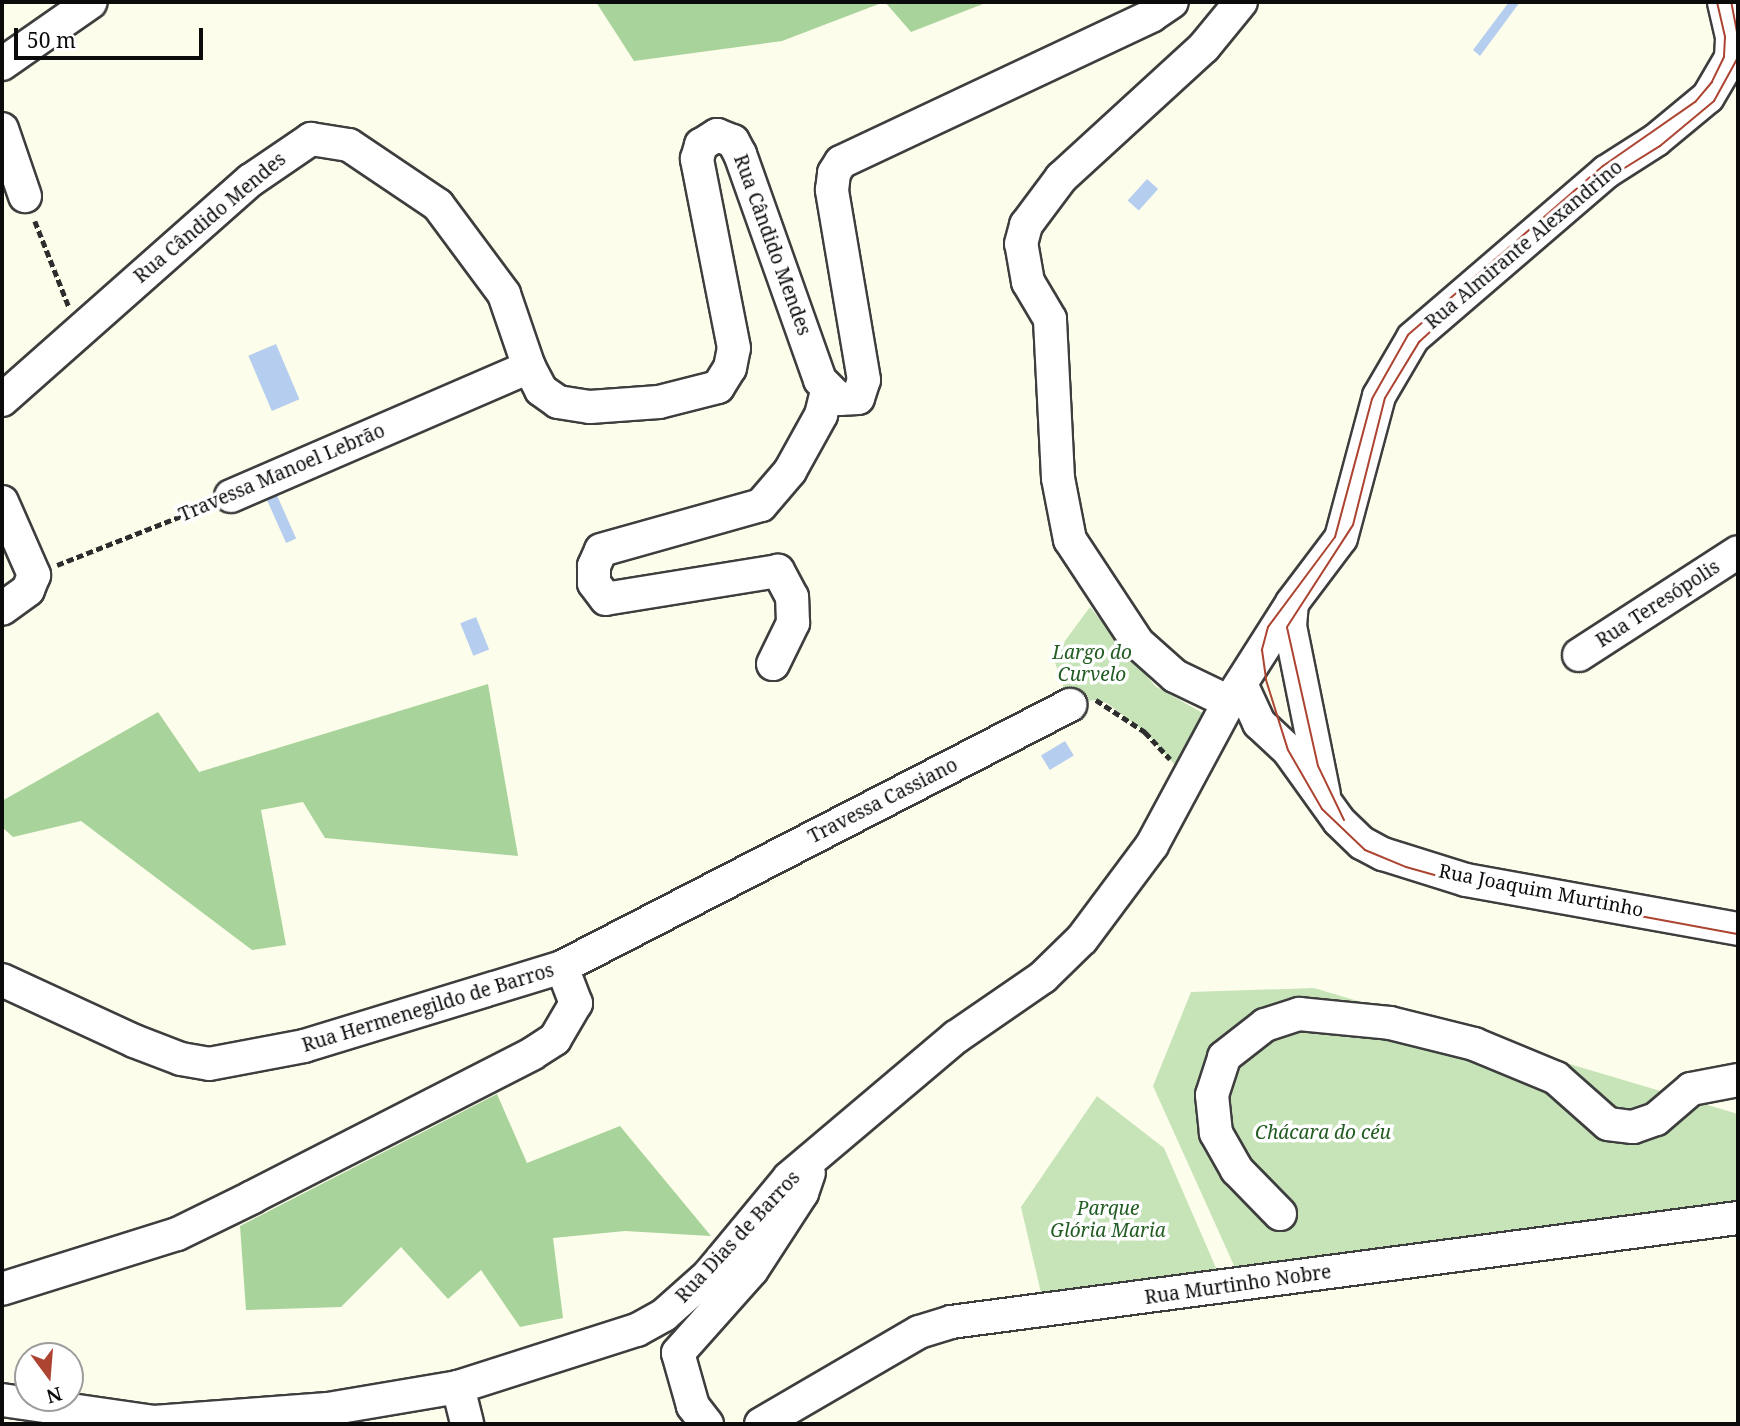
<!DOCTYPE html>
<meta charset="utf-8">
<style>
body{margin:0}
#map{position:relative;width:1740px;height:1426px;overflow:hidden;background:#fdfdeb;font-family:"Noto Serif",serif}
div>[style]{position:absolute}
.green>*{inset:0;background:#c7e4b9}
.forest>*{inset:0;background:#a8d39a}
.water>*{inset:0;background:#b5ceef;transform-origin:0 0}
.path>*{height:4.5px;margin-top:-2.25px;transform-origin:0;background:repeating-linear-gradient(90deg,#2d2d2d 0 7px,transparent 0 10.5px)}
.roads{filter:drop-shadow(2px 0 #3e3e3e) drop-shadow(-2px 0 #3e3e3e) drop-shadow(0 2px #3e3e3e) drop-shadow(0 -2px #3e3e3e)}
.minor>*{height:32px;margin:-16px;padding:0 16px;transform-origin:16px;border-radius:16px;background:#fff}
.tram>*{height:2px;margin:-1px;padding:0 1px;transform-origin:1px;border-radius:1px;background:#ad4432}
span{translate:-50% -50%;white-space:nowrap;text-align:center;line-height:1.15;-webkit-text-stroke:7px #fff;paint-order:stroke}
.street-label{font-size:19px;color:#0b0b0b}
.park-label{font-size:19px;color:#235c23;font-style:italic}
.frame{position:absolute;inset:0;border:4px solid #0b0b0b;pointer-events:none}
.north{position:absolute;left:14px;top:1342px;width:70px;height:70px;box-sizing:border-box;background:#fff;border:2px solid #9d9d9d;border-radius:50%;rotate:164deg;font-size:19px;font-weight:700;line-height:28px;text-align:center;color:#0b0b0b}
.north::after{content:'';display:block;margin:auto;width:24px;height:32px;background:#ad4432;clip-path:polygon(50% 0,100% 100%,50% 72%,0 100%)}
.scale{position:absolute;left:14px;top:28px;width:189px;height:32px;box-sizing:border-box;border:4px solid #0b0b0b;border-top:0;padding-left:9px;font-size:21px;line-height:24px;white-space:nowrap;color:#0b0b0b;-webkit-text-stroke:5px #fff;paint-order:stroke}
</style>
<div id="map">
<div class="green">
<div style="clip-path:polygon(1090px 607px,1155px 686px,1215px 720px,1183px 774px,1145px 732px,1107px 703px,1094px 700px,1070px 705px,1053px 657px)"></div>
<div style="clip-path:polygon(1314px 988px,1738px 1114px,1738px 1215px,1241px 1281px,1153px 1086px,1191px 992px)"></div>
<div style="clip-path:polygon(1097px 1096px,1164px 1148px,1223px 1284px,1045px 1310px,1021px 1207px)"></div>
</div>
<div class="forest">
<div style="clip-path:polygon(596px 2px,884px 2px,782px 41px,634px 61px)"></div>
<div style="clip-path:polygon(885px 2px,988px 2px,911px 32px)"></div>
<div style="clip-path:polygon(488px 684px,518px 856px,325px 838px,303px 802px,261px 810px,286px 945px,252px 950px,81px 821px,13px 837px,2px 827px,2px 801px,158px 712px,199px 772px)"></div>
<div style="clip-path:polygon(497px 1094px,527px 1163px,620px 1126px,711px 1236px,625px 1231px,553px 1238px,563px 1318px,520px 1327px,481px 1270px,448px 1299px,401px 1247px,341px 1307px,246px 1310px,240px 1226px)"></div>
</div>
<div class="water">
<div style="clip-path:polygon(1509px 2px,1520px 2px,1480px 56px,1473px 50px)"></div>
<div style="left:1147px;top:179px;width:15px;height:29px;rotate:42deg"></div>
<div style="left:276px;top:344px;width:60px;height:30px;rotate:67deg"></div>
<div style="left:275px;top:491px;width:52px;height:11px;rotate:66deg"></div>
<div style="left:476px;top:617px;width:35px;height:17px;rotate:68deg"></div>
<div style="left:1065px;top:741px;width:17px;height:28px;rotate:59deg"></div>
</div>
<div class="path">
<div style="left:35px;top:221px;width:92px;rotate:68.4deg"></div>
<div style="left:57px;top:565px;width:163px;rotate:-21.5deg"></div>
<div style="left:1096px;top:700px;width:59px;rotate:33.1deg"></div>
<div style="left:1145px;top:732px;width:37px;rotate:47deg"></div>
</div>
<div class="roads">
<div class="minor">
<div style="left:2px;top:64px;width:108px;rotate:-34.9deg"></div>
<div style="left:2px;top:129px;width:71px;rotate:71.1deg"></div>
<div style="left:2px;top:400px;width:332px;rotate:-41.5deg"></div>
<div style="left:251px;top:180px;width:73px;rotate:-34.3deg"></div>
<div style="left:311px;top:139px;width:38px;rotate:9deg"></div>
<div style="left:349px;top:145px;width:107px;rotate:34deg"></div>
<div style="left:438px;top:205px;width:111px;rotate:53.4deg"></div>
<div style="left:504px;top:294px;width:77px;rotate:71.1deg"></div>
<div style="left:529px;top:367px;width:26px;rotate:62deg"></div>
<div style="left:541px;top:390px;width:21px;rotate:35deg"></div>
<div style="left:558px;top:402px;width:32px;rotate:9deg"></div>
<div style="left:590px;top:407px;width:69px;rotate:-4.1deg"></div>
<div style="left:659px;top:402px;width:61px;rotate:-14.3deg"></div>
<div style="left:718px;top:387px;width:22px;rotate:-58deg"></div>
<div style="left:730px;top:368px;width:20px;rotate:-79deg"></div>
<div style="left:734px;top:348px;width:193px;rotate:-101.1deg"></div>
<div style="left:697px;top:159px;width:15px;rotate:-74deg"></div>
<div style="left:701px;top:145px;width:19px;rotate:-32deg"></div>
<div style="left:717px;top:135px;width:17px;rotate:21deg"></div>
<div style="left:733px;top:141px;width:15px;rotate:62deg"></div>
<div style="left:740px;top:154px;width:240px;rotate:70.5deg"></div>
<div style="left:820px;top:380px;width:27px;rotate:45deg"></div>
<div style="left:839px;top:399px;width:19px;rotate:-3deg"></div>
<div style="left:858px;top:398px;width:19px;rotate:-72deg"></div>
<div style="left:864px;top:380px;width:193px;rotate:-99.6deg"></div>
<div style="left:832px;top:190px;width:17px;rotate:-83deg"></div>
<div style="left:834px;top:173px;width:13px;rotate:-58deg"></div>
<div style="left:841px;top:162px;width:343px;rotate:-25.2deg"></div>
<div style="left:1151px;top:16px;width:25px;rotate:-34deg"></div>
<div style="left:231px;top:496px;width:325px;rotate:-23.4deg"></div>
<div style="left:2px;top:502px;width:80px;rotate:66.3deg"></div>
<div style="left:34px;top:575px;width:16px;rotate:112deg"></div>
<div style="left:28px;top:590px;width:32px;rotate:144deg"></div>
<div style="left:1292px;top:603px;width:23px;rotate:95deg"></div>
<div style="left:1290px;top:626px;width:171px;rotate:78.6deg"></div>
<div style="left:1579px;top:655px;width:189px;rotate:-32.9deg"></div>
<div style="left:773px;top:664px;width:46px;rotate:-64deg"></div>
<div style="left:793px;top:623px;width:26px;rotate:-92deg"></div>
<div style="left:792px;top:597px;width:30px;rotate:-118deg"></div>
<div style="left:778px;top:571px;width:174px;rotate:170.8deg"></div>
<div style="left:606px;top:599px;width:20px;rotate:-127deg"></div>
<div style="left:594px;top:583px;width:17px;rotate:-90deg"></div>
<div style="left:594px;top:566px;width:17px;rotate:-66deg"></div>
<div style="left:601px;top:550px;width:166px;rotate:-15.7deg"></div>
<div style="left:761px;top:505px;width:45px;rotate:-49.5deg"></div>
<div style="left:790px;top:471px;width:64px;rotate:-61deg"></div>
<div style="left:821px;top:415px;width:25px;rotate:-76deg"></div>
<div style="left:1242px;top:686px;width:41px;rotate:65.3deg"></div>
<div style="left:1259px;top:723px;width:40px;rotate:43deg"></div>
<div style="left:1288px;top:750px;width:87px;rotate:54.3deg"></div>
<div style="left:1339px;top:821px;width:32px;rotate:44deg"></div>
<div style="left:1362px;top:843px;width:24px;rotate:28deg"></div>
<div style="left:1383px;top:854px;width:87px;rotate:17.4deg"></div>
<div style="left:1466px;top:880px;width:276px;rotate:10.2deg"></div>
<div style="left:1229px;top:702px;width:60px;rotate:-154.3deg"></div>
<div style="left:1175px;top:676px;width:50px;rotate:-138.3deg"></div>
<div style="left:1138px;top:643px;width:123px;rotate:-123.4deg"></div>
<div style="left:1070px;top:540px;width:63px;rotate:-101deg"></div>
<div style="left:1058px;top:478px;width:159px;rotate:-92.9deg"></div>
<div style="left:1050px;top:319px;width:43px;rotate:-120.7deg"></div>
<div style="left:1028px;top:282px;width:39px;rotate:-100deg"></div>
<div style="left:1021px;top:244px;width:20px;rotate:-75deg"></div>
<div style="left:1026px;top:225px;width:59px;rotate:-53.3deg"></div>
<div style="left:1061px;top:178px;width:194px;rotate:-42.5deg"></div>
<div style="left:1204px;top:47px;width:58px;rotate:-50.6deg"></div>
<div style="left:562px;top:967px;width:572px;rotate:-27.28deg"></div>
<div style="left:2px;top:980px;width:145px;rotate:24.8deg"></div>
<div style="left:134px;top:1041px;width:50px;rotate:21deg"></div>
<div style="left:181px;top:1059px;width:28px;rotate:10deg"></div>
<div style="left:209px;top:1064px;width:97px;rotate:-10.7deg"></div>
<div style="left:304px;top:1046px;width:270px;rotate:-17deg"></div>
<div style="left:562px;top:967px;width:39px;rotate:69deg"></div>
<div style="left:576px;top:1003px;width:42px;rotate:120.3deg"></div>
<div style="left:555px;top:1039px;width:27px;rotate:147deg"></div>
<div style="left:532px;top:1054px;width:314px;rotate:152.9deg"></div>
<div style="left:253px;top:1197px;width:85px;rotate:154deg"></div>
<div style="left:177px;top:1234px;width:183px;rotate:162.6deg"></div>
<div style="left:1280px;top:1214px;width:62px;rotate:-134.3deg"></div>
<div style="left:1237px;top:1170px;width:43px;rotate:-119.6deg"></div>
<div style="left:1216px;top:1133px;width:38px;rotate:-96deg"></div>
<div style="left:1212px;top:1095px;width:40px;rotate:-72deg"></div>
<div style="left:1224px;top:1057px;width:52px;rotate:-38deg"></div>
<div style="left:1265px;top:1025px;width:36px;rotate:-18deg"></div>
<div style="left:1299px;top:1014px;width:91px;rotate:5.6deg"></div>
<div style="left:1390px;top:1023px;width:87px;rotate:14deg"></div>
<div style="left:1474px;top:1044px;width:89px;rotate:22.5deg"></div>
<div style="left:1556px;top:1078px;width:69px;rotate:41.5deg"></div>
<div style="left:1608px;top:1124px;width:25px;rotate:7deg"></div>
<div style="left:1633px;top:1127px;width:24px;rotate:-19deg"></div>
<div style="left:1656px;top:1119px;width:46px;rotate:-40.6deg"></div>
<div style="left:1691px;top:1089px;width:48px;rotate:-10.8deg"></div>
<div style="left:458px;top:1387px;width:38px;rotate:76deg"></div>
<div style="left:2px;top:1400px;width:154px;rotate:8.2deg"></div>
<div style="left:154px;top:1422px;width:174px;rotate:-4.3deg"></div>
<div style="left:328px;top:1409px;width:132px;rotate:-9.6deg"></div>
<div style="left:458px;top:1387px;width:188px;rotate:-17.7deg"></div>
<div style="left:637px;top:1330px;width:31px;rotate:-29deg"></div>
<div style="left:664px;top:1315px;width:59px;rotate:-41.6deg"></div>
<div style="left:708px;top:1276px;width:127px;rotate:-50.4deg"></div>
<div style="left:789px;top:1178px;width:219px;rotate:-40.2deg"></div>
<div style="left:956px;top:1037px;width:106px;rotate:-34.6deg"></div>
<div style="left:1043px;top:977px;width:54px;rotate:-44.3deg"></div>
<div style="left:1082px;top:939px;width:117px;rotate:-53.3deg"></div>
<div style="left:1152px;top:845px;width:162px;rotate:-61.7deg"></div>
<div style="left:1229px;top:702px;width:117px;rotate:-57.5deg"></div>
<div style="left:1292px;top:603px;width:81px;rotate:-53deg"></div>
<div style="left:1341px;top:538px;width:147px;rotate:-75deg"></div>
<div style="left:1379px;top:396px;width:67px;rotate:-59.6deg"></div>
<div style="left:1413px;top:338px;width:255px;rotate:-40.7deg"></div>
<div style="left:1606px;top:172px;width:59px;rotate:-32.6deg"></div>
<div style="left:1656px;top:140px;width:67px;rotate:-39.6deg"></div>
<div style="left:1708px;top:97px;width:45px;rotate:-59.5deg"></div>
<div style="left:1731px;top:58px;width:21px;rotate:-87deg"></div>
<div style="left:1732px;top:37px;width:36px;rotate:-103deg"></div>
<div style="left:707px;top:1424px;width:23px;rotate:-128deg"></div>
<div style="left:693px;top:1406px;width:55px;rotate:-105.8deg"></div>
<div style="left:678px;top:1353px;width:111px;rotate:-48.3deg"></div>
<div style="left:752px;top:1270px;width:92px;rotate:-57deg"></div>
<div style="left:802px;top:1193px;width:21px;rotate:-71deg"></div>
<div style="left:761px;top:1424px;width:183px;rotate:-30.2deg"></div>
<div style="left:919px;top:1332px;width:34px;rotate:-17deg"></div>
<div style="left:951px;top:1322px;width:794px;rotate:-7.53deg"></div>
</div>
</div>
<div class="tram">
<div style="left:1717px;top:2px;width:36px;rotate:77deg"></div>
<div style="left:1725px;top:37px;width:20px;rotate:93deg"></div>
<div style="left:1724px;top:57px;width:28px;rotate:116deg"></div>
<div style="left:1712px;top:82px;width:26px;rotate:130deg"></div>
<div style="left:1695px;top:102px;width:112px;rotate:145.2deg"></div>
<div style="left:1603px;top:166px;width:258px;rotate:139.1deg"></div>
<div style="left:1408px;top:335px;width:73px;rotate:119.4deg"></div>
<div style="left:1372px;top:399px;width:143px;rotate:105deg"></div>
<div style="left:1335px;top:537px;width:112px;rotate:126.7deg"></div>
<div style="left:1268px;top:627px;width:24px;rotate:105deg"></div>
<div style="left:1262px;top:650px;width:30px;rotate:82deg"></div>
<div style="left:1266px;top:680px;width:73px;rotate:72.6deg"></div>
<div style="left:1288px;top:750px;width:68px;rotate:60deg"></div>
<div style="left:1322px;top:809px;width:59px;rotate:43.6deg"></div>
<div style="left:1365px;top:850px;width:44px;rotate:22.5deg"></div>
<div style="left:1406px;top:867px;width:63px;rotate:15.6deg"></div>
<div style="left:1467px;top:884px;width:276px;rotate:10.5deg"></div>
<div style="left:1344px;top:820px;width:60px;rotate:-115.7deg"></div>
<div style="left:1318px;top:766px;width:142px;rotate:-102.6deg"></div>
<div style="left:1287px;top:627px;width:121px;rotate:-57.1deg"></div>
<div style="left:1353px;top:525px;width:131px;rotate:-75.9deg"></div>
<div style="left:1385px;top:398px;width:66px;rotate:-58.7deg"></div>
<div style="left:1419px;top:342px;width:68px;rotate:-42.6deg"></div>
<div style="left:1469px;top:296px;width:185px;rotate:-40.2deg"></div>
<div style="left:1610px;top:177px;width:59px;rotate:-31.8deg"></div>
<div style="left:1660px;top:146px;width:70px;rotate:-39.8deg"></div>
<div style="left:1714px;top:101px;width:48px;rotate:-61.3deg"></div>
<div style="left:1737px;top:59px;width:22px;rotate:-87deg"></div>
<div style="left:1738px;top:37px;width:36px;rotate:-101deg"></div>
</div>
<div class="street-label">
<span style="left:210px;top:218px;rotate:-40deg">Rua Cândido Mendes</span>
<span style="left:772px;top:245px;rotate:70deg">Rua Cândido Mendes</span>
<span style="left:1524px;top:245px;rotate:-40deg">Rua Almirante Alexandrino</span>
<span style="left:282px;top:473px;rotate:-23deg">Travessa Manoel Lebrão</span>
<span style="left:1658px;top:604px;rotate:-33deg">Rua Teresópolis</span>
<span style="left:883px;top:801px;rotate:-27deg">Travessa Cassiano</span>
<span style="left:1541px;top:891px;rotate:11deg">Rua Joaquim Murtinho</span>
<span style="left:428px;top:1008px;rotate:-17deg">Rua Hermenegildo de Barros</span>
<span style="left:738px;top:1237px;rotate:-47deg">Rua Dias de Barros</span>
<span style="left:1238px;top:1285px;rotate:-8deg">Rua Murtinho Nobre</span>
</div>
<div class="park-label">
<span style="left:1092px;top:664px">Largo do<br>Curvelo</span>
<span style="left:1323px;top:1133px">Chácara do céu</span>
<span style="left:1108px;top:1220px">Parque<br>Glória Maria</span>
</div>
<div class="frame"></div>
<div class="north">N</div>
<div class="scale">50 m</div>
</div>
